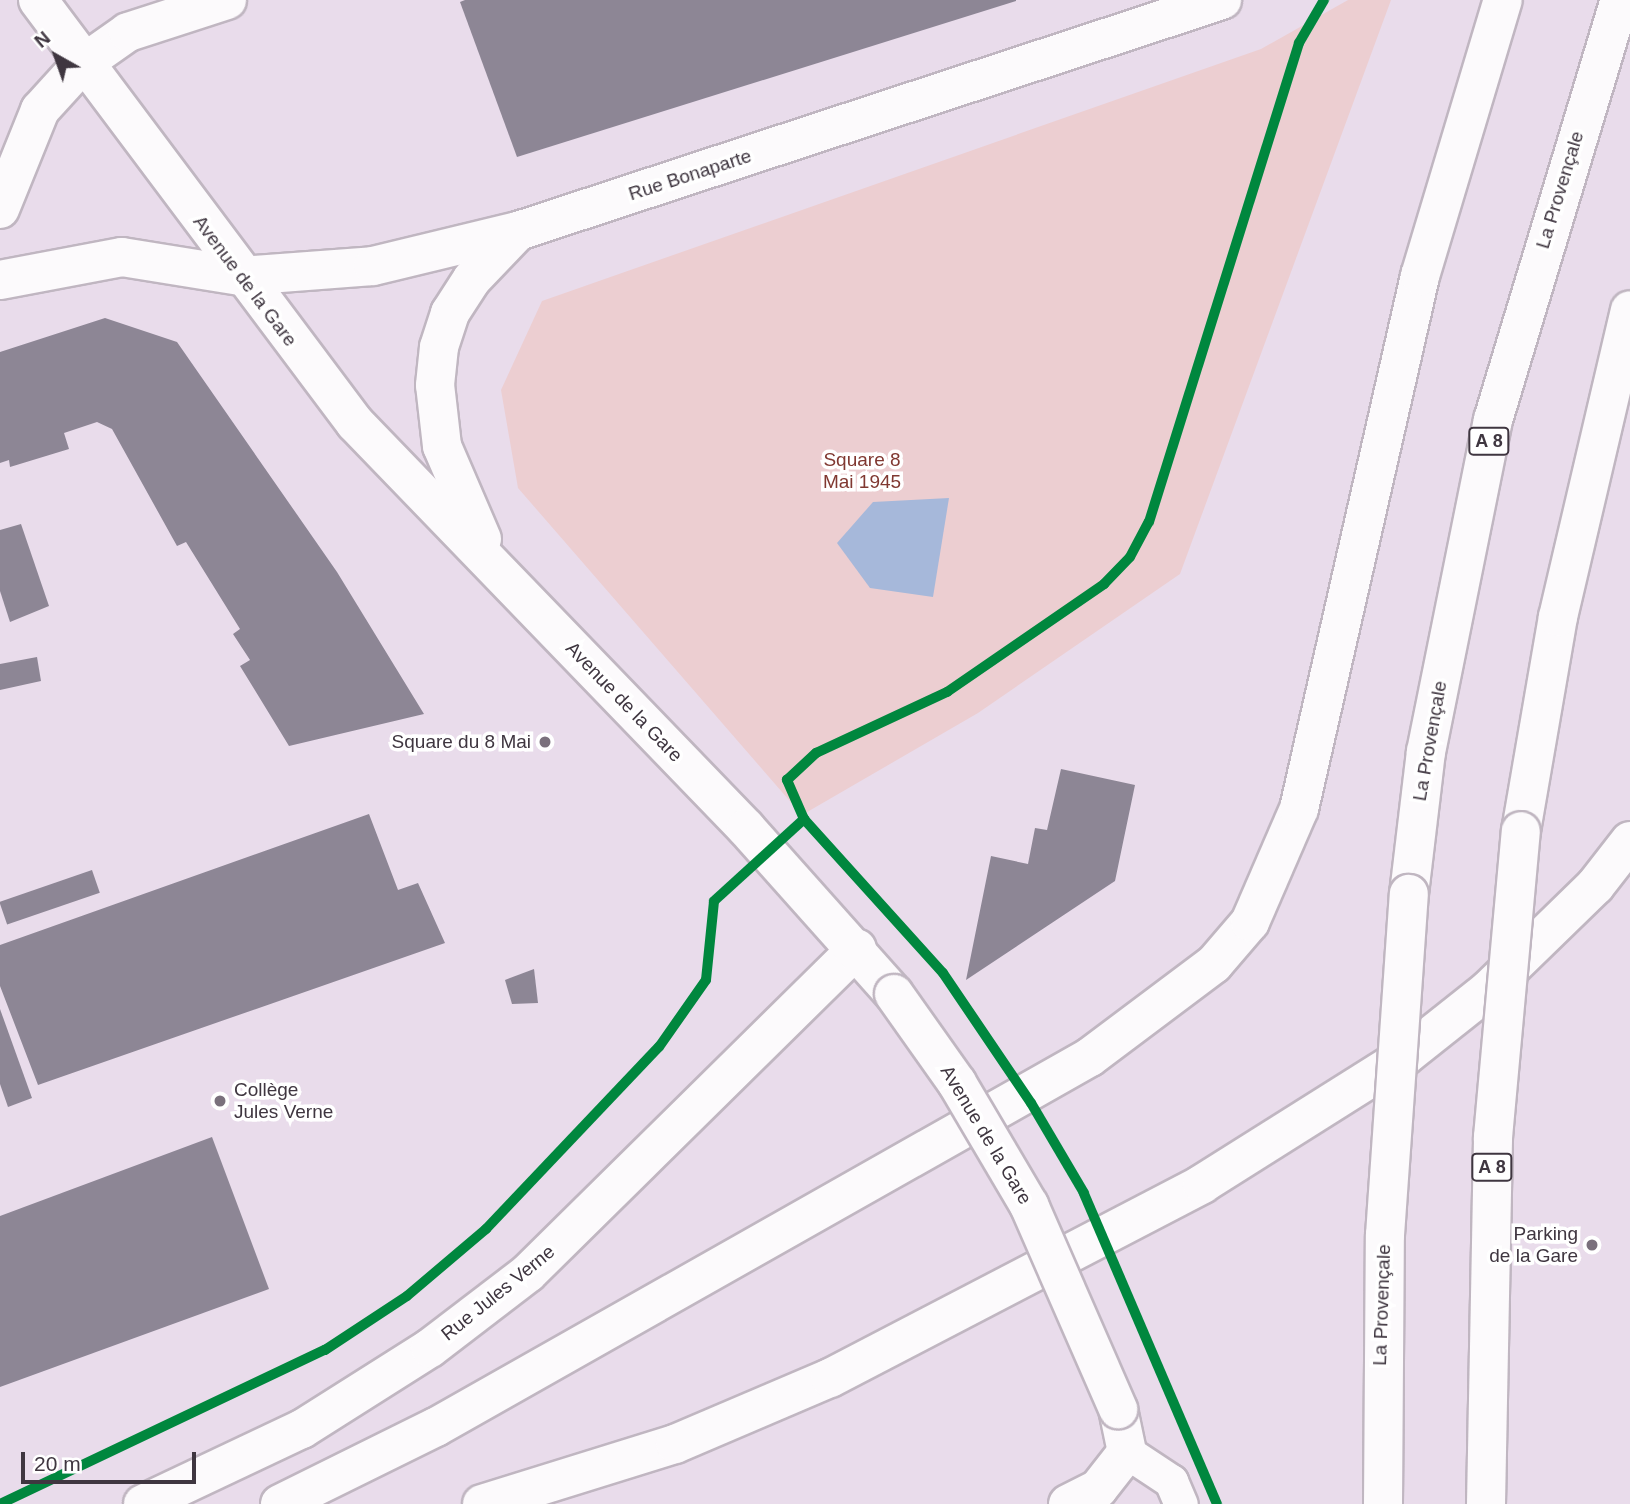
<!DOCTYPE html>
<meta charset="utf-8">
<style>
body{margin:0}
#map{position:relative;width:1630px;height:1504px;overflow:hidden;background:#e9dceb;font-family:Helvetica,sans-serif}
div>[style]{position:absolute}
.green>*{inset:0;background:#ecced1}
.water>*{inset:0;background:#a6b8da}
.building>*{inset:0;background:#8d8695;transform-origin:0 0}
.roads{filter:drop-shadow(2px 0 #c0b6c1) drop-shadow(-2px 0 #c0b6c1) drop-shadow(0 2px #c0b6c1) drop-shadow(0 -2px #c0b6c1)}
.service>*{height:33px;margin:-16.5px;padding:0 16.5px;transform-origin:16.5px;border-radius:16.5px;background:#fcfafc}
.minor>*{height:38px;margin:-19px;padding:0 19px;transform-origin:19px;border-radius:19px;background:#fcfafc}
.tertiary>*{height:38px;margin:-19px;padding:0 19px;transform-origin:19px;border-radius:19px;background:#fcfafc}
.secondary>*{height:38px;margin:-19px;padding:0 19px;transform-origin:19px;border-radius:19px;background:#fcfafc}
.motorway>*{height:38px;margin:-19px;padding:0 19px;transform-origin:19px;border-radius:19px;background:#fcfafc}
.bridges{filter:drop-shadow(2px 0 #c0b6c1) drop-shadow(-2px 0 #c0b6c1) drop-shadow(0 2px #c0b6c1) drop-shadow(0 -2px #c0b6c1)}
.secondary-bridge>*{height:38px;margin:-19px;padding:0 19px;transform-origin:19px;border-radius:19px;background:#fcfafc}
.motorway-bridge>*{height:38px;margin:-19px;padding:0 19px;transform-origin:19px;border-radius:19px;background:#fcfafc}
.cycleway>*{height:10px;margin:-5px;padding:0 5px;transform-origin:5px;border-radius:5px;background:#00873e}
.dots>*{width:19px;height:19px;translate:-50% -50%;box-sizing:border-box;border:4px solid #fff;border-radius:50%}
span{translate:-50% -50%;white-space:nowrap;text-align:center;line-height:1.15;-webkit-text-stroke:7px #fff;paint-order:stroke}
.shield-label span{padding:2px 5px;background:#fff;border:2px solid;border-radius:5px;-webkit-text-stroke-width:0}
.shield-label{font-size:18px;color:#3f3640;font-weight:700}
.street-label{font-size:19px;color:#3f3640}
.park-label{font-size:19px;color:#803831}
.poi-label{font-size:19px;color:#3f3640}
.right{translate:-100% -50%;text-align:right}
.left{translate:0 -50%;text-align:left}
.north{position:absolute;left:21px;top:21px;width:70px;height:70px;-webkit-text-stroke:5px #fff;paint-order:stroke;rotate:320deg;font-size:19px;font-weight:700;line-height:28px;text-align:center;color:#3f3640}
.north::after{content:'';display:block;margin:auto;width:24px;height:32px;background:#3f3640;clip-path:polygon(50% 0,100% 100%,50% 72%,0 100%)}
.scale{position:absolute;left:21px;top:1452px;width:175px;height:32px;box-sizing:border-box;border:4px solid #3f3640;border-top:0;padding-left:9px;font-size:21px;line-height:24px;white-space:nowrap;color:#3f3640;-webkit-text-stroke:5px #fff;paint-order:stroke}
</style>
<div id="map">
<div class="green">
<div style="clip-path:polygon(1348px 0,1391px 0,1180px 574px,978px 713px,802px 815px,518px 488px,501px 390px,542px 301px,1261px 49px)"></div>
</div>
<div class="water">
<div style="clip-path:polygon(949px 498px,933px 597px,870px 588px,837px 543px,873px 502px)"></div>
</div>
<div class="building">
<div style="clip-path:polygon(465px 0,1016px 0,1016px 1px,517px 157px,460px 2px)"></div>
<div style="clip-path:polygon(105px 318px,177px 342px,337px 572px,424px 714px,289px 746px,240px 666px,250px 660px,233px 634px,240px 629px,186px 542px,177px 546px,112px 429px,97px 422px,64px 433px,69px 449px,10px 467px,9px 460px,0 463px,0 352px)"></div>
<div style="clip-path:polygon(21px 524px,49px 606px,10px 622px,0 591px,0 530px)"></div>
<div style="clip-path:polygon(37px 657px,41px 681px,0 690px,0 664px)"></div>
<div style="clip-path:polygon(1061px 769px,1135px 785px,1115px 881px,966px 980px,991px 856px,1028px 864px,1035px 828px,1047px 830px)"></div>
<div style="clip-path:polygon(369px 814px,398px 890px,418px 883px,445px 943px,38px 1085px,0 986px,0 945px)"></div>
<div style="left:92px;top:870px;width:24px;height:98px;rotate:71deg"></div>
<div style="clip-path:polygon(534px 969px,538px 1003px,512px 1004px,505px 980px)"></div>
<div style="clip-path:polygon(0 1009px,32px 1098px,8px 1107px,0 1084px)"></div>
<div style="clip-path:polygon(212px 1137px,269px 1289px,0 1387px,0 1216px)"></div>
</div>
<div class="roads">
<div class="service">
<div style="left:1127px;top:1452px;width:53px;rotate:33.4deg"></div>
<div style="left:1171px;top:1481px;width:25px;rotate:67deg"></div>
</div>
<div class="minor">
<div style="left:143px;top:1504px;width:176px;rotate:-25.3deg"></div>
<div style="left:302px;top:1429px;width:151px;rotate:-32.3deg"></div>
<div style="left:430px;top:1348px;width:123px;rotate:-37.4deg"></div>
<div style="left:528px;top:1273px;width:462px;rotate:-44.6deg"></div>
</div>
<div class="tertiary">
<div style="left:0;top:209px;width:107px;rotate:-68deg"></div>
<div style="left:40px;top:110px;width:61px;rotate:-47.7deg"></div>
<div style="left:81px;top:65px;width:57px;rotate:-35.1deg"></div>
<div style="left:128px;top:32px;width:104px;rotate:-17.9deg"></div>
<div style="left:0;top:280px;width:124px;rotate:-10.7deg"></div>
<div style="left:122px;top:257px;width:121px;rotate:9.1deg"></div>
</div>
<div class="secondary">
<div style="left:38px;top:0;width:529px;rotate:53.15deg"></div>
<div style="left:355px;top:423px;width:563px;rotate:46.01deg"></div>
<div style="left:746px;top:828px;width:222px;rotate:48.3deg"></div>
<div style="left:241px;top:276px;width:132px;rotate:-4.3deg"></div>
<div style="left:373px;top:266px;width:149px;rotate:-13.6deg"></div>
<div style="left:518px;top:231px;width:741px;rotate:-18.17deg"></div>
<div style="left:482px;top:539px;width:101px;rotate:-113.3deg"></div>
<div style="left:442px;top:446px;width:61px;rotate:-96.5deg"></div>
<div style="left:435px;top:385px;width:38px;rotate:-84deg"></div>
<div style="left:439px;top:347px;width:36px;rotate:-72deg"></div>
<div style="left:450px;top:313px;width:40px;rotate:-57.1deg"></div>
<div style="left:472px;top:279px;width:66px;rotate:-46.2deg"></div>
<div style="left:1068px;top:1504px;width:34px;rotate:-27deg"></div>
<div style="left:1098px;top:1489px;width:47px;rotate:-51.9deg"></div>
<div style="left:1127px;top:1452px;width:44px;rotate:-101.8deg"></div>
</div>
<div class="motorway">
<div style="left:1521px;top:831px;width:217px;rotate:-80.2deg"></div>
<div style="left:1558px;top:617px;width:315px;rotate:-76.8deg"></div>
<div style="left:1409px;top:894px;width:143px;rotate:-83.2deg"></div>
<div style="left:1426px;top:752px;width:339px;rotate:-78.6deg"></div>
<div style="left:1493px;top:420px;width:439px;rotate:-73.2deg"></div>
<div style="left:280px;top:1504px;width:174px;rotate:-26.3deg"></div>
<div style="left:436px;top:1427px;width:751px;rotate:-29.5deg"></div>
<div style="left:1090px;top:1057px;width:155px;rotate:-36.9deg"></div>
<div style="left:1214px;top:964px;width:55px;rotate:-49.4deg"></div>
<div style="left:1250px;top:922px;width:123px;rotate:-66.6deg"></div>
<div style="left:1299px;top:809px;width:547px;rotate:-77.21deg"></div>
<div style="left:1420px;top:276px;width:288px;rotate:-73.3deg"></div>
<div style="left:482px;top:1504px;width:202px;rotate:-17.3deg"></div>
<div style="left:675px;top:1444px;width:168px;rotate:-23.1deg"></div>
<div style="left:830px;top:1378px;width:420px;rotate:-27.5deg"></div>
<div style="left:1202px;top:1184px;width:240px;rotate:-32.2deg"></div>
<div style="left:1405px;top:1056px;width:105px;rotate:-38.4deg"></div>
<div style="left:1487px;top:991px;width:151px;rotate:-44.2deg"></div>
<div style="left:1595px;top:886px;width:57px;rotate:-52.1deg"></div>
</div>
</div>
<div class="bridges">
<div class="secondary-bridge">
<div style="left:894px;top:994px;width:109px;rotate:54.7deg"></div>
<div style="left:957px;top:1083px;width:142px;rotate:59.5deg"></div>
<div style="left:1029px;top:1205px;width:223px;rotate:66.4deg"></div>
</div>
<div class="motorway-bridge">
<div style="left:1383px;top:1504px;width:269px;rotate:-89.6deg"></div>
<div style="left:1385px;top:1235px;width:342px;rotate:-86deg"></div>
<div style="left:1486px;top:1504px;width:367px;rotate:-88.9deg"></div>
<div style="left:1493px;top:1137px;width:307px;rotate:-84.8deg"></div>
</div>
</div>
<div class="cycleway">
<div style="left:0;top:1504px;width:360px;rotate:-25.4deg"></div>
<div style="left:325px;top:1350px;width:98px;rotate:-33.4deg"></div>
<div style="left:407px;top:1296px;width:104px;rotate:-40.3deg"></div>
<div style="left:486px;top:1229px;width:251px;rotate:-46.5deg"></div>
<div style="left:659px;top:1047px;width:82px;rotate:-55deg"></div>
<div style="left:706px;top:980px;width:79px;rotate:-84.2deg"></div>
<div style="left:714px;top:901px;width:122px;rotate:-42.3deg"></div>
<div style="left:1217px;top:1504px;width:338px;rotate:-113.2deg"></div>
<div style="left:1084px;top:1193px;width:104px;rotate:-120.5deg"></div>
<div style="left:1031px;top:1103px;width:157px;rotate:-124.1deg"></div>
<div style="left:943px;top:973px;width:207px;rotate:-132.1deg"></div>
<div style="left:804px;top:819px;width:43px;rotate:-113.6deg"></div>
<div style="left:787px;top:780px;width:40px;rotate:-43deg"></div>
<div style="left:816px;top:753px;width:145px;rotate:-25deg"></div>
<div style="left:947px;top:692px;width:191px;rotate:-34.5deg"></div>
<div style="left:1104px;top:584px;width:37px;rotate:-46deg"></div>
<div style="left:1130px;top:557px;width:40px;rotate:-62deg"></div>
<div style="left:1149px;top:522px;width:502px;rotate:-72.61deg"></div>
<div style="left:1299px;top:43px;width:50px;rotate:-59.8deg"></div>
</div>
<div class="dots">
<div style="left:545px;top:742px;background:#7a707c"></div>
<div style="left:220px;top:1101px;background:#7a707c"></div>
<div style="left:1592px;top:1245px;background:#7a707c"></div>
</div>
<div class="shield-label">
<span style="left:1489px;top:441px">A 8</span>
<span style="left:1492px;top:1167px">A 8</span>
</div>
<div class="street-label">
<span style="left:690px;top:175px;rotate:-18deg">Rue Bonaparte</span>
<span style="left:1560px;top:190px;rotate:-73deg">La Provençale</span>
<span style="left:245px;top:281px;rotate:53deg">Avenue de la Gare</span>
<span style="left:624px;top:702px;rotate:46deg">Avenue de la Gare</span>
<span style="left:1430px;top:741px;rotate:-80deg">La Provençale</span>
<span style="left:986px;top:1135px;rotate:59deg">Avenue de la Gare</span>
<span style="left:498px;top:1293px;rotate:-39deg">Rue Jules Verne</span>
<span style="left:1382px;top:1305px;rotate:-88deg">La Provençale</span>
</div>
<div class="park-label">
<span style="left:862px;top:471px">Square 8<br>Mai 1945</span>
</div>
<div class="poi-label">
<span class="right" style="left:531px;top:742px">Square du 8 Mai</span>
<span class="left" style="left:234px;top:1101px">Collège<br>Jules Verne</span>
<span class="right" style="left:1578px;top:1245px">Parking<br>de la Gare</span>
</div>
<div class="north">N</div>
<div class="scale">20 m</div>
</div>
